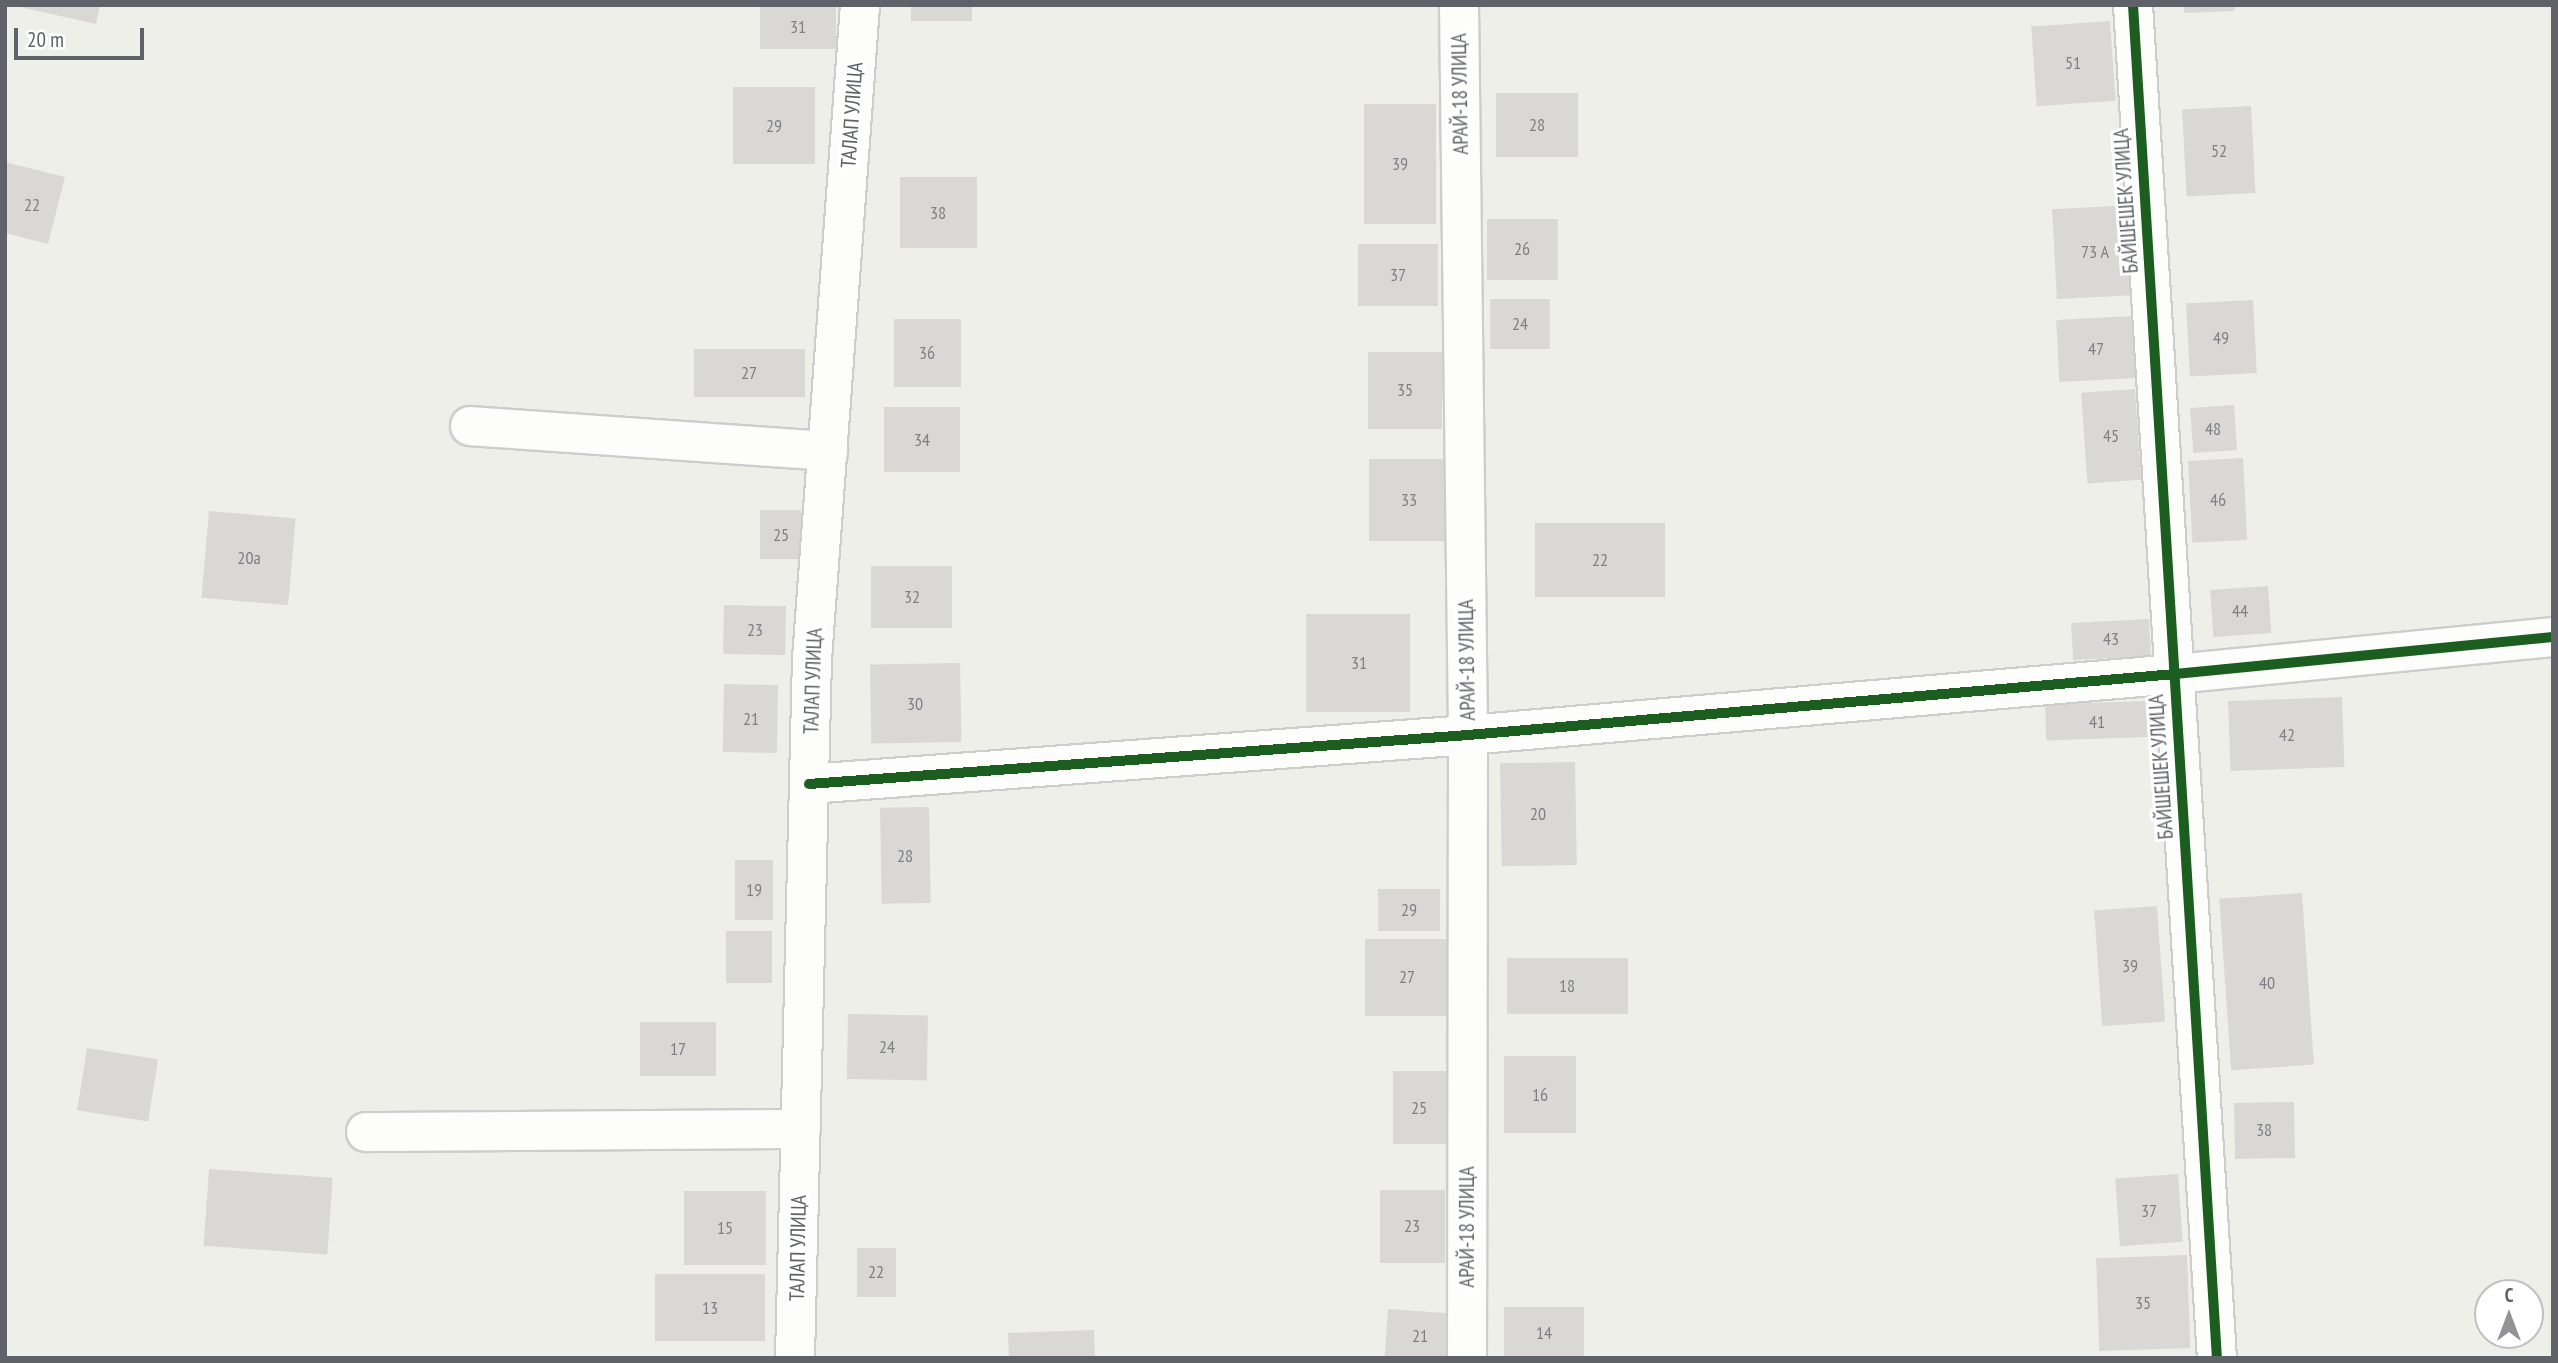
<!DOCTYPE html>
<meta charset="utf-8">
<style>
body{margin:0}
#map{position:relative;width:2558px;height:1363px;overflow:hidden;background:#efefea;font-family:"PT Sans Narrow",sans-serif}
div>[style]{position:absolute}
.building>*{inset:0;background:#d9d8d5;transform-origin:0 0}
.roads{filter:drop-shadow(2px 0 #cccdcc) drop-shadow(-2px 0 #cccdcc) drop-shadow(0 2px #cccdcc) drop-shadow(0 -2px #cccdcc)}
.minor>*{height:38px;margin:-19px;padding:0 19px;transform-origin:19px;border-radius:19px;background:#fdfdfc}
.cycleway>*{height:10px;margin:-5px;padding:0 5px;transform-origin:5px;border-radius:5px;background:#1b5e20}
span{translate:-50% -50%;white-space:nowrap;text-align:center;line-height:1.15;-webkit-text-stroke:6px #fff;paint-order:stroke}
.number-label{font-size:18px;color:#7e8084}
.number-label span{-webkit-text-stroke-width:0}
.street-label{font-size:21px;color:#5f6268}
.frame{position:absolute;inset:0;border:7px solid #5f6268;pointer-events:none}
.north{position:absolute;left:2474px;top:1279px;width:70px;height:70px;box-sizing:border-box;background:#fff;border:2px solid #bfc0c3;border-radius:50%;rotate:0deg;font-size:19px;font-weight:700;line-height:28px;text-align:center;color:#5f6268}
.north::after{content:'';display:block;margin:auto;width:24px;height:32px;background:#919396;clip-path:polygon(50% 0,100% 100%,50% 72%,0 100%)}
.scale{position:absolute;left:14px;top:28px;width:130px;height:32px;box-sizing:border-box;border:4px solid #5f6268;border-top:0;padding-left:9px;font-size:21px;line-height:24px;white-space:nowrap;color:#5f6268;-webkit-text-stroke:5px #fff;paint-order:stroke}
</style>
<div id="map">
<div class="building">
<div style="clip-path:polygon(11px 5px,100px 5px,96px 24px)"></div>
<div style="left:760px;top:5px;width:76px;height:44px"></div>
<div style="left:911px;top:5px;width:61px;height:16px"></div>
<div style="clip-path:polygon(2184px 5px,2235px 5px,2235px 11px,2184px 13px)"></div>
<div style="left:2110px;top:21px;width:80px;height:79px;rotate:86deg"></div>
<div style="left:733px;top:87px;width:82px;height:77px"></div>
<div style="left:1496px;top:93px;width:82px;height:64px"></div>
<div style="left:1364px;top:104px;width:72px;height:120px"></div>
<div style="left:2251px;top:106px;width:87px;height:69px;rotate:87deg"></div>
<div style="clip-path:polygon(5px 162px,65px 177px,48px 244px,5px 233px)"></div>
<div style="left:900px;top:177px;width:77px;height:71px"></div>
<div style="left:2133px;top:205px;width:90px;height:81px;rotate:87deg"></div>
<div style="left:1487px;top:219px;width:71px;height:61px"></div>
<div style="left:1358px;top:244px;width:80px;height:62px"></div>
<div style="left:1490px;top:299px;width:60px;height:50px"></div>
<div style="left:2253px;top:300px;width:73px;height:67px;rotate:87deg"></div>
<div style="left:2133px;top:316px;width:62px;height:77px;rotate:87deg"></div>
<div style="left:894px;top:319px;width:67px;height:68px"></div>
<div style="left:694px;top:349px;width:111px;height:48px"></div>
<div style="left:1368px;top:352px;width:74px;height:77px"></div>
<div style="left:2135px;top:389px;width:91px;height:54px;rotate:86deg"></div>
<div style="left:2234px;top:405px;width:45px;height:44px;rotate:86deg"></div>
<div style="left:884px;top:407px;width:76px;height:65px"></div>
<div style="left:2243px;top:458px;width:82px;height:55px;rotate:87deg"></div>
<div style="left:1449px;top:459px;width:82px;height:80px;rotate:90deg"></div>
<div style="left:760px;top:510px;width:41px;height:49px"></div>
<div style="left:209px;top:511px;width:87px;height:87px;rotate:5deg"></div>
<div style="left:1535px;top:523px;width:130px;height:74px"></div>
<div style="left:871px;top:566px;width:81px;height:62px"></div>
<div style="left:2268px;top:586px;width:47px;height:58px;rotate:86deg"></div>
<div style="left:724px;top:605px;width:62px;height:49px;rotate:1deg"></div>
<div style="left:1306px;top:614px;width:104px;height:98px"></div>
<div style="left:2149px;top:619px;width:37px;height:78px;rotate:87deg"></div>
<div style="left:960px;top:663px;width:79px;height:90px;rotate:89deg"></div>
<div style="left:724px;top:684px;width:54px;height:68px;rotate:1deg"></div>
<div style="left:2342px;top:697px;width:70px;height:114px;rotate:88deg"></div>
<div style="left:2148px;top:701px;width:36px;height:103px;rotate:88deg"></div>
<div style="left:1575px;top:762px;width:103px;height:75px;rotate:89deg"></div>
<div style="left:929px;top:807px;width:96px;height:49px;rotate:89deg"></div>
<div style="left:735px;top:860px;width:38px;height:60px"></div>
<div style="left:1378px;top:889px;width:62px;height:42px"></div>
<div style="left:2302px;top:893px;width:172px;height:83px;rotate:86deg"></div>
<div style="left:2157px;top:906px;width:116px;height:63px;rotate:86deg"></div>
<div style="left:726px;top:931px;width:46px;height:52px"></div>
<div style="left:1365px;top:939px;width:83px;height:77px"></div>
<div style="left:1628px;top:958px;width:56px;height:121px;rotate:90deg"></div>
<div style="left:848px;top:1014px;width:80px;height:65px;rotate:1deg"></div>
<div style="left:640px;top:1022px;width:76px;height:54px"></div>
<div style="left:87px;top:1048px;width:72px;height:63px;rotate:9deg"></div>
<div style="left:1576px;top:1056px;width:77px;height:72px;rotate:90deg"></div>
<div style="left:1393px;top:1071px;width:53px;height:73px"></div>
<div style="left:2294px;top:1102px;width:56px;height:60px;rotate:89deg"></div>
<div style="left:209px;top:1169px;width:124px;height:77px;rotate:4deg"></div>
<div style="left:2178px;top:1174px;width:68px;height:63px;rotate:86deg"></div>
<div style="left:1380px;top:1190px;width:65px;height:73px"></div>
<div style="left:684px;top:1191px;width:82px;height:74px"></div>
<div style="left:857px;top:1248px;width:39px;height:49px"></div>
<div style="left:2187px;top:1255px;width:93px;height:91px;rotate:88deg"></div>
<div style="left:655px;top:1274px;width:110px;height:67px"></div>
<div style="left:1504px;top:1307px;width:80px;height:51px"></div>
<div style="left:1388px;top:1309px;width:67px;height:49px;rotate:4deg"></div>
<div style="left:1094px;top:1330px;width:28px;height:86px;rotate:88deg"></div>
</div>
<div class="roads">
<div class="minor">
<div style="left:1459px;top:5px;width:730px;rotate:89.29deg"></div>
<div style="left:1468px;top:735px;width:623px;rotate:90.09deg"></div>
<div style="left:2133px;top:5px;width:1356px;rotate:86.45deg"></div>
<div style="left:470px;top:426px;width:359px;rotate:4deg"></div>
<div style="left:809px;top:784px;width:661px;rotate:-4.25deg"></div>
<div style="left:1468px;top:735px;width:710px;rotate:-4.93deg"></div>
<div style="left:2175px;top:674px;width:380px;rotate:-5.6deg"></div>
<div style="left:366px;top:1132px;width:435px;rotate:-0.4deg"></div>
<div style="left:795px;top:1358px;width:699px;rotate:-88.61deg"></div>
<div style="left:812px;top:659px;width:656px;rotate:-85.8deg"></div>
</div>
</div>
<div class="cycleway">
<div style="left:2133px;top:5px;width:1356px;rotate:86.45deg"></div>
<div style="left:809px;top:784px;width:661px;rotate:-4.25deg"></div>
<div style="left:1468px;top:735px;width:710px;rotate:-4.93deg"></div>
<div style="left:2175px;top:674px;width:380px;rotate:-5.6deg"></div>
</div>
<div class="number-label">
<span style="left:798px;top:27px">31</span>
<span style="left:2073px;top:63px">51</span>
<span style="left:1537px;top:125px">28</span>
<span style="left:774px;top:126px">29</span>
<span style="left:2219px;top:151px">52</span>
<span style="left:1400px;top:164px">39</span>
<span style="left:32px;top:205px">22</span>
<span style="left:938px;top:213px">38</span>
<span style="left:1522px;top:249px">26</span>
<span style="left:2095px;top:252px">73 А</span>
<span style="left:1398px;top:275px">37</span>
<span style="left:1520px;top:324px">24</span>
<span style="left:2221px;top:338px">49</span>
<span style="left:2096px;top:349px">47</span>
<span style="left:927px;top:353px">36</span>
<span style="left:749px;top:373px">27</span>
<span style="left:1405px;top:390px">35</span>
<span style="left:2213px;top:429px">48</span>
<span style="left:2111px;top:436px">45</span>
<span style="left:922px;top:440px">34</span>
<span style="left:1409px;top:500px">33</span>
<span style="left:2218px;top:500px">46</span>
<span style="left:781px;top:535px">25</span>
<span style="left:249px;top:558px">20а</span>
<span style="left:1600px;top:560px">22</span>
<span style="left:912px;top:597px">32</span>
<span style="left:2240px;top:611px">44</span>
<span style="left:755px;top:630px">23</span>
<span style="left:2111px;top:639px">43</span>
<span style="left:1359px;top:663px">31</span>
<span style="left:915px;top:704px">30</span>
<span style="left:751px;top:719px">21</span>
<span style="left:2097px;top:722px">41</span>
<span style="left:2287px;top:735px">42</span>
<span style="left:1538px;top:814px">20</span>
<span style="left:905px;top:856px">28</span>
<span style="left:754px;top:890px">19</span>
<span style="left:1409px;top:910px">29</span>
<span style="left:2130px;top:966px">39</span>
<span style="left:1407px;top:977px">27</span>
<span style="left:2267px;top:983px">40</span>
<span style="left:1567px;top:986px">18</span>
<span style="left:887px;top:1047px">24</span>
<span style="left:678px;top:1049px">17</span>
<span style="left:1540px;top:1095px">16</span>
<span style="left:1419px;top:1108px">25</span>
<span style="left:2264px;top:1130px">38</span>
<span style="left:2149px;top:1211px">37</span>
<span style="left:1412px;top:1226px">23</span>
<span style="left:725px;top:1228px">15</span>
<span style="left:876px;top:1272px">22</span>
<span style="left:2143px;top:1303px">35</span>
<span style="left:710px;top:1308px">13</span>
<span style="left:1544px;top:1333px">14</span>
<span style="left:1420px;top:1336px">21</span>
</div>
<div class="street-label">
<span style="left:1460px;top:94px;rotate:-91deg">АРАЙ-18 УЛИЦА</span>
<span style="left:852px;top:115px;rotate:-86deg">ТАЛАП УЛИЦА</span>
<span style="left:2126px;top:201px;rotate:-94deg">БАЙШЕШЕК УЛИЦА</span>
<span style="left:1467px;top:660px;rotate:-91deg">АРАЙ-18 УЛИЦА</span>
<span style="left:813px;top:681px;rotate:-88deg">ТАЛАП УЛИЦА</span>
<span style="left:2161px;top:767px;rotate:-94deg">БАЙШЕШЕК УЛИЦА</span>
<span style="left:1467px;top:1227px;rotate:-90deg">АРАЙ-18 УЛИЦА</span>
<span style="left:798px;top:1248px;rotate:-89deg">ТАЛАП УЛИЦА</span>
</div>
<div class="frame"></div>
<div class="north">С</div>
<div class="scale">20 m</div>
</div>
